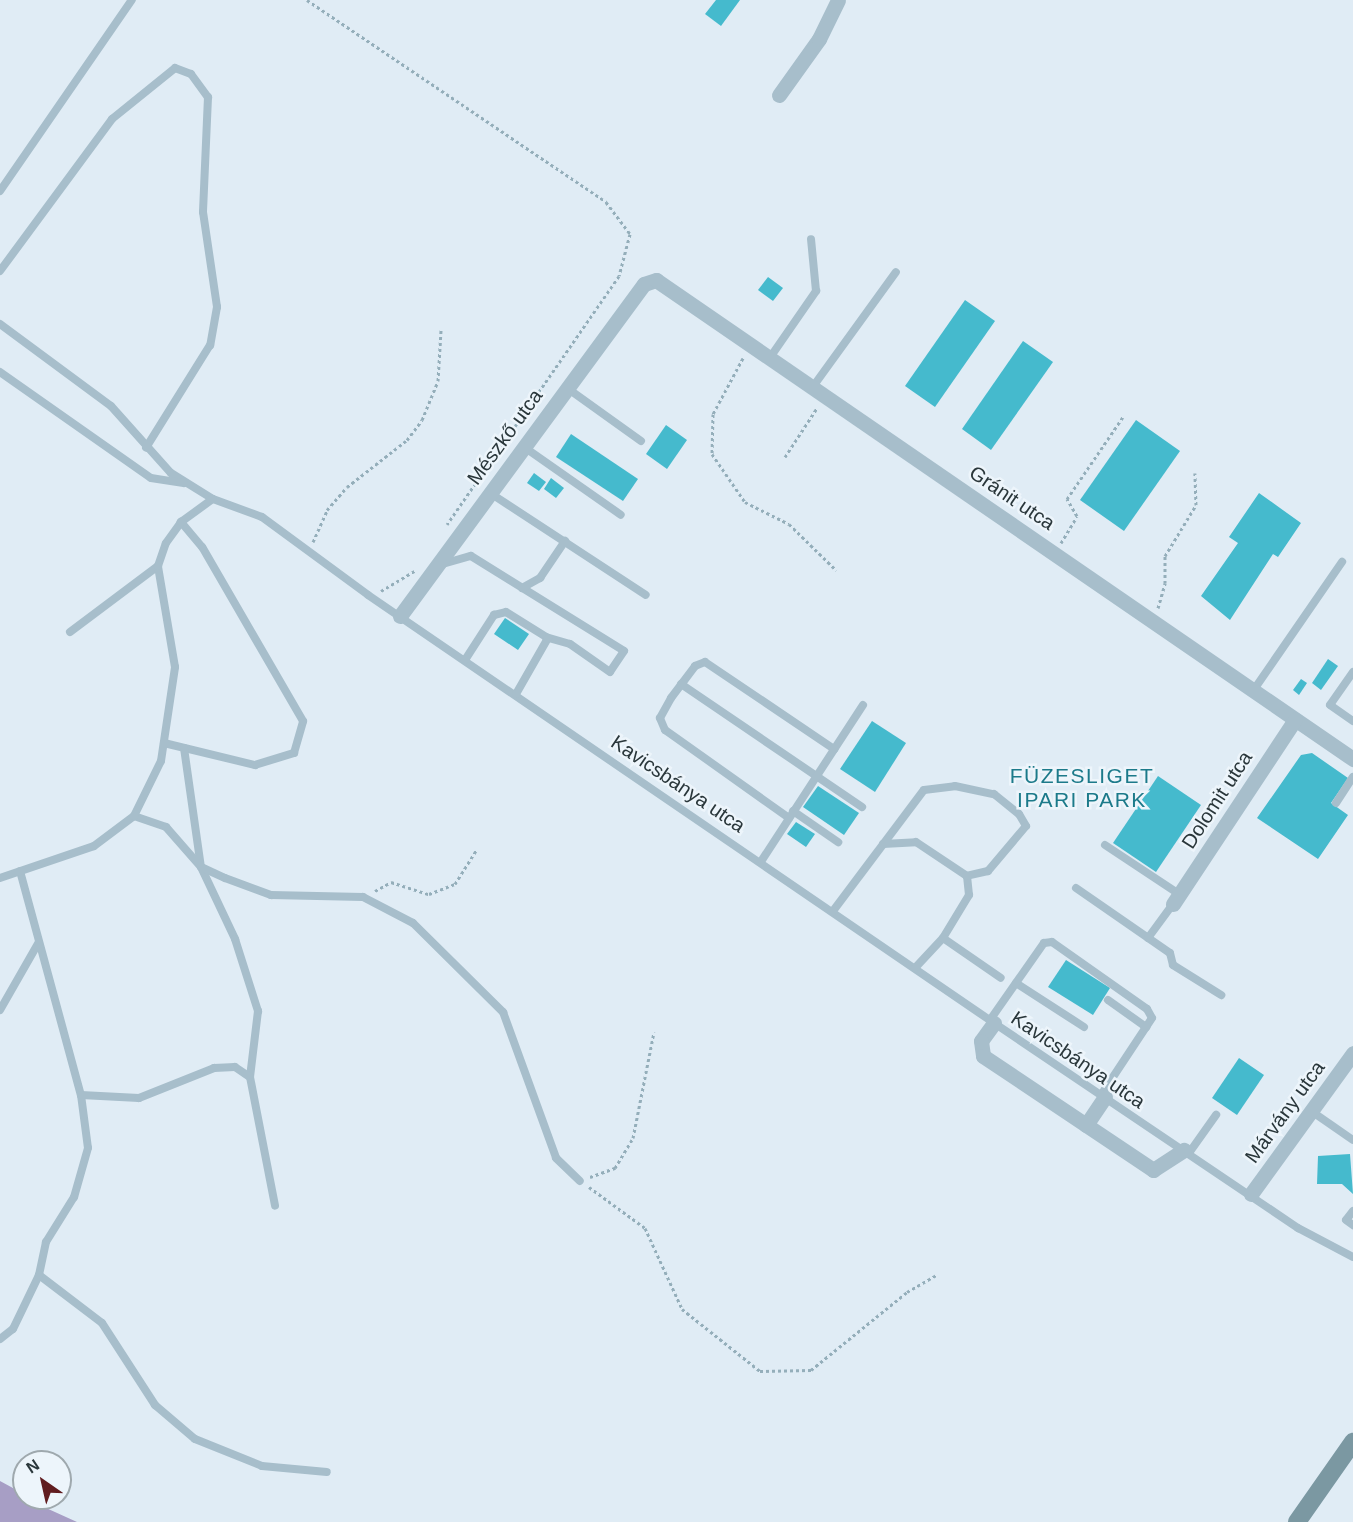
<!DOCTYPE html>
<meta charset="utf-8">
<style>
body{margin:0}
#map{position:relative;width:1353px;height:1522px;overflow:hidden;background:#e0ecf5;font-family:Helvetica,sans-serif}
div>[style]{position:absolute}
.green>*{inset:0;background:#a79ec5}
.building>*{inset:0;background:#45bacd}
.path>*{height:3px;margin-top:-1.5px;transform-origin:0;background:repeating-linear-gradient(90deg,#94aeba 0 3px,transparent 0 6px)}
.lane>*{height:8px;margin:-4px;padding:0 4px;transform-origin:4px;border-radius:4px;background:#a7becb}
.street>*{height:15px;margin:-7.5px;padding:0 7.5px;transform-origin:7.5px;border-radius:7.5px;background:#a7becb}
.secondary>*{height:18px;margin:-9px;padding:0 9px;transform-origin:9px;border-radius:9px;background:#7b98a2}
span{translate:-50% -50%;white-space:nowrap;text-align:center;line-height:1.15;-webkit-text-stroke:5px #edf5fb;paint-order:stroke}
.street-label{font-size:20px;color:#2a373b}
.neighbourhood-label{font-size:21px;color:#1c7a8a;letter-spacing:1.5px}
.north{position:absolute;left:12px;top:1450px;width:60px;height:60px;box-sizing:border-box;background:#edf5fb;border:2px solid #9fa9ae;border-radius:50%;rotate:326deg;font-size:16px;font-weight:700;line-height:24px;text-align:center;color:#2a373b}
.north::after{content:'';display:block;margin:auto;width:21px;height:27px;background:#601c1f;clip-path:polygon(50% 0,100% 100%,50% 72%,0 100%)}
</style>
<div id="map">
<div class="green">
<div style="clip-path:polygon(0 1481px,24px 1494px,24px 1498px,77px 1522px,0 1522px)"></div>
</div>
<div class="building">
<div style="clip-path:polygon(716px 0,740px 0,721px 26px,705px 14px)"></div>
<div style="clip-path:polygon(768px 277px,783px 288px,773px 301px,758px 290px)"></div>
<div style="clip-path:polygon(965px 300px,995px 321px,935px 407px,905px 386px)"></div>
<div style="clip-path:polygon(1023px 341px,1053px 362px,991px 450px,962px 429px)"></div>
<div style="clip-path:polygon(1136px 420px,1180px 451px,1124px 531px,1080px 500px)"></div>
<div style="clip-path:polygon(666px 425px,687px 440px,667px 469px,646px 454px)"></div>
<div style="clip-path:polygon(571px 434px,638px 479px,623px 501px,556px 457px)"></div>
<div style="clip-path:polygon(534px 473px,546px 482px,539px 491px,527px 483px)"></div>
<div style="clip-path:polygon(551px 478px,564px 488px,556px 498px,544px 489px)"></div>
<div style="clip-path:polygon(1259px 493px,1301px 523px,1278px 557px,1273px 554px,1230px 620px,1201px 596px,1238px 543px,1229px 537px)"></div>
<div style="clip-path:polygon(505px 618px,529px 634px,518px 650px,494px 634px)"></div>
<div style="clip-path:polygon(1328px 659px,1338px 666px,1321px 690px,1312px 683px)"></div>
<div style="clip-path:polygon(1301px 679px,1307px 683px,1299px 695px,1293px 690px)"></div>
<div style="clip-path:polygon(872px 721px,906px 743px,875px 792px,840px 769px)"></div>
<div style="clip-path:polygon(1312px 753px,1348px 778px,1331px 803px,1348px 815px,1318px 859px,1257px 818px,1301px 755px)"></div>
<div style="clip-path:polygon(1158px 776px,1201px 805px,1156px 872px,1113px 843px)"></div>
<div style="clip-path:polygon(818px 786px,859px 813px,844px 835px,803px 807px)"></div>
<div style="clip-path:polygon(796px 822px,815px 834px,806px 847px,787px 834px)"></div>
<div style="clip-path:polygon(1066px 960px,1110px 988px,1093px 1015px,1048px 987px)"></div>
<div style="clip-path:polygon(1239px 1058px,1264px 1075px,1237px 1115px,1212px 1098px)"></div>
<div style="clip-path:polygon(1350px 1154px,1353px 1194px,1342px 1184px,1317px 1184px,1318px 1156px)"></div>
</div>
<div class="path">
<div style="left:307px;top:0;width:361px;rotate:34deg"></div>
<div style="left:606px;top:202px;width:40px;rotate:53deg"></div>
<div style="left:630px;top:234px;width:43px;rotate:104.7deg"></div>
<div style="left:619px;top:276px;width:302px;rotate:124.7deg"></div>
<div style="left:743px;top:358px;width:64px;rotate:118.2deg"></div>
<div style="left:713px;top:414px;width:40px;rotate:91.4deg"></div>
<div style="left:712px;top:454px;width:58px;rotate:55.5deg"></div>
<div style="left:745px;top:502px;width:49px;rotate:26.6deg"></div>
<div style="left:789px;top:524px;width:66px;rotate:44.4deg"></div>
<div style="left:785px;top:457px;width:59px;rotate:-56.9deg"></div>
<div style="left:313px;top:542px;width:35px;rotate:-66deg"></div>
<div style="left:327px;top:510px;width:30px;rotate:-49deg"></div>
<div style="left:347px;top:487px;width:76px;rotate:-38.1deg"></div>
<div style="left:407px;top:440px;width:25px;rotate:-53deg"></div>
<div style="left:422px;top:420px;width:42px;rotate:-67.7deg"></div>
<div style="left:438px;top:381px;width:51px;rotate:-86.6deg"></div>
<div style="left:1061px;top:543px;width:31px;rotate:-59deg"></div>
<div style="left:1077px;top:516px;width:20px;rotate:-120deg"></div>
<div style="left:1067px;top:499px;width:99px;rotate:-55.7deg"></div>
<div style="left:381px;top:591px;width:39px;rotate:-31deg"></div>
<div style="left:1158px;top:608px;width:26px;rotate:-74deg"></div>
<div style="left:1165px;top:583px;width:27px;rotate:-90deg"></div>
<div style="left:1165px;top:556px;width:60px;rotate:-58.7deg"></div>
<div style="left:1196px;top:505px;width:32px;rotate:-92deg"></div>
<div style="left:375px;top:891px;width:18px;rotate:-29deg"></div>
<div style="left:391px;top:882px;width:40px;rotate:18deg"></div>
<div style="left:429px;top:894px;width:28px;rotate:-21deg"></div>
<div style="left:455px;top:884px;width:41px;rotate:-57.8deg"></div>
<div style="left:590px;top:1177px;width:27px;rotate:-20deg"></div>
<div style="left:615px;top:1168px;width:35px;rotate:-59deg"></div>
<div style="left:633px;top:1138px;width:108px;rotate:-78.8deg"></div>
<div style="left:589px;top:1187px;width:69px;rotate:36.2deg"></div>
<div style="left:645px;top:1228px;width:89px;rotate:65.4deg"></div>
<div style="left:682px;top:1309px;width:100px;rotate:38.5deg"></div>
<div style="left:760px;top:1371px;width:51px;rotate:-1.1deg"></div>
<div style="left:811px;top:1370px;width:124px;rotate:-39.1deg"></div>
<div style="left:907px;top:1292px;width:34px;rotate:-30deg"></div>
</div>
<div class="lane">
<div style="left:0;top:191px;width:232px;rotate:-55.4deg"></div>
<div style="left:0;top:271px;width:189px;rotate:-53.6deg"></div>
<div style="left:112px;top:119px;width:81px;rotate:-39deg"></div>
<div style="left:175px;top:68px;width:17px;rotate:21deg"></div>
<div style="left:191px;top:74px;width:29px;rotate:54deg"></div>
<div style="left:208px;top:97px;width:115px;rotate:92.5deg"></div>
<div style="left:203px;top:212px;width:96px;rotate:81.6deg"></div>
<div style="left:217px;top:307px;width:39px;rotate:100deg"></div>
<div style="left:210px;top:345px;width:121px;rotate:121.9deg"></div>
<div style="left:0;top:324px;width:138px;rotate:36.5deg"></div>
<div style="left:111px;top:406px;width:90px;rotate:48.2deg"></div>
<div style="left:171px;top:473px;width:49px;rotate:31.8deg"></div>
<div style="left:213px;top:499px;width:52px;rotate:20.2deg"></div>
<div style="left:262px;top:517px;width:132px;rotate:36.3deg"></div>
<div style="left:368px;top:595px;width:758px;rotate:34.36deg"></div>
<div style="left:994px;top:1023px;width:367px;rotate:34deg"></div>
<div style="left:1298px;top:1228px;width:62px;rotate:27.8deg"></div>
<div style="left:769px;top:359px;width:83px;rotate:-55.3deg"></div>
<div style="left:816px;top:291px;width:52px;rotate:-95.5deg"></div>
<div style="left:0;top:372px;width:184px;rotate:35.1deg"></div>
<div style="left:151px;top:478px;width:33px;rotate:9deg"></div>
<div style="left:567px;top:388px;width:91px;rotate:35.6deg"></div>
<div style="left:812px;top:388px;width:143px;rotate:-54.1deg"></div>
<div style="left:524px;top:447px;width:118px;rotate:35deg"></div>
<div style="left:490px;top:493px;width:186px;rotate:33.2deg"></div>
<div style="left:439px;top:565px;width:33px;rotate:-16deg"></div>
<div style="left:471px;top:556px;width:180px;rotate:31.8deg"></div>
<div style="left:624px;top:651px;width:25px;rotate:124deg"></div>
<div style="left:610px;top:672px;width:49px;rotate:-145deg"></div>
<div style="left:570px;top:644px;width:25px;rotate:-164deg"></div>
<div style="left:522px;top:588px;width:21px;rotate:-29deg"></div>
<div style="left:540px;top:578px;width:45px;rotate:-56deg"></div>
<div style="left:70px;top:632px;width:110px;rotate:-36.9deg"></div>
<div style="left:465px;top:660px;width:54px;rotate:-57.2deg"></div>
<div style="left:494px;top:615px;width:12px;rotate:-14deg"></div>
<div style="left:506px;top:612px;width:49px;rotate:31.8deg"></div>
<div style="left:548px;top:638px;width:64px;rotate:119.7deg"></div>
<div style="left:1353px;top:672px;width:40px;rotate:124.9deg"></div>
<div style="left:1330px;top:705px;width:28px;rotate:35deg"></div>
<div style="left:681px;top:684px;width:219px;rotate:34.2deg"></div>
<div style="left:1253px;top:691px;width:157px;rotate:-55.4deg"></div>
<div style="left:164px;top:743px;width:94px;rotate:13.6deg"></div>
<div style="left:255px;top:765px;width:41px;rotate:-17.1deg"></div>
<div style="left:294px;top:753px;width:33px;rotate:-74deg"></div>
<div style="left:303px;top:721px;width:201px;rotate:-120.1deg"></div>
<div style="left:202px;top:547px;width:33px;rotate:-130deg"></div>
<div style="left:184px;top:748px;width:120px;rotate:81.9deg"></div>
<div style="left:201px;top:867px;width:80px;rotate:64.7deg"></div>
<div style="left:235px;top:939px;width:76px;rotate:72.3deg"></div>
<div style="left:258px;top:1011px;width:66px;rotate:96.9deg"></div>
<div style="left:250px;top:1077px;width:131px;rotate:79deg"></div>
<div style="left:1336px;top:803px;width:31px;rotate:-57deg"></div>
<div style="left:793px;top:811px;width:55px;rotate:34.6deg"></div>
<div style="left:134px;top:816px;width:34px;rotate:19deg"></div>
<div style="left:166px;top:827px;width:53px;rotate:48.8deg"></div>
<div style="left:201px;top:867px;width:26px;rotate:25deg"></div>
<div style="left:225px;top:878px;width:49px;rotate:20.3deg"></div>
<div style="left:271px;top:895px;width:92px;rotate:1.2deg"></div>
<div style="left:363px;top:897px;width:56px;rotate:27.5deg"></div>
<div style="left:413px;top:923px;width:127px;rotate:44.7deg"></div>
<div style="left:503px;top:1012px;width:155px;rotate:70deg"></div>
<div style="left:556px;top:1158px;width:33px;rotate:44deg"></div>
<div style="left:789px;top:818px;width:152px;rotate:-144.6deg"></div>
<div style="left:665px;top:730px;width:13px;rotate:-113deg"></div>
<div style="left:660px;top:718px;width:23px;rotate:-61deg"></div>
<div style="left:671px;top:698px;width:40px;rotate:-53deg"></div>
<div style="left:695px;top:666px;width:11px;rotate:-22deg"></div>
<div style="left:705px;top:662px;width:156px;rotate:34deg"></div>
<div style="left:883px;top:844px;width:33px;rotate:-3deg"></div>
<div style="left:916px;top:842px;width:61px;rotate:33.7deg"></div>
<div style="left:967px;top:876px;width:19px;rotate:84deg"></div>
<div style="left:969px;top:895px;width:50px;rotate:121.2deg"></div>
<div style="left:1105px;top:845px;width:89px;rotate:33.5deg"></div>
<div style="left:762px;top:860px;width:185px;rotate:-56.9deg"></div>
<div style="left:20px;top:871px;width:232px;rotate:74.8deg"></div>
<div style="left:81px;top:1095px;width:53px;rotate:82.5deg"></div>
<div style="left:88px;top:1148px;width:51px;rotate:105.9deg"></div>
<div style="left:74px;top:1197px;width:53px;rotate:121.9deg"></div>
<div style="left:46px;top:1242px;width:34px;rotate:102deg"></div>
<div style="left:39px;top:1275px;width:79px;rotate:37.3deg"></div>
<div style="left:102px;top:1323px;width:98px;rotate:57.1deg"></div>
<div style="left:155px;top:1405px;width:52px;rotate:40.4deg"></div>
<div style="left:195px;top:1439px;width:72px;rotate:21.9deg"></div>
<div style="left:262px;top:1466px;width:65px;rotate:5.3deg"></div>
<div style="left:0;top:878px;width:99px;rotate:-18.8deg"></div>
<div style="left:94px;top:846px;width:50px;rotate:-36.9deg"></div>
<div style="left:134px;top:816px;width:61px;rotate:-63.9deg"></div>
<div style="left:161px;top:761px;width:95px;rotate:-81.5deg"></div>
<div style="left:175px;top:667px;width:102px;rotate:-99.6deg"></div>
<div style="left:158px;top:566px;width:24px;rotate:-71deg"></div>
<div style="left:166px;top:543px;width:26px;rotate:-54deg"></div>
<div style="left:181px;top:522px;width:39px;rotate:-36deg"></div>
<div style="left:1076px;top:888px;width:114px;rotate:34.7deg"></div>
<div style="left:1170px;top:953px;width:12px;rotate:76deg"></div>
<div style="left:1173px;top:965px;width:57px;rotate:32deg"></div>
<div style="left:833px;top:911px;width:151px;rotate:-53.1deg"></div>
<div style="left:924px;top:790px;width:31px;rotate:-7deg"></div>
<div style="left:955px;top:786px;width:40px;rotate:12deg"></div>
<div style="left:994px;top:794px;width:32px;rotate:39deg"></div>
<div style="left:1019px;top:814px;width:14px;rotate:60deg"></div>
<div style="left:1026px;top:826px;width:59px;rotate:130.2deg"></div>
<div style="left:988px;top:871px;width:22px;rotate:167deg"></div>
<div style="left:1148px;top:938px;width:42px;rotate:-53.7deg"></div>
<div style="left:915px;top:968px;width:41px;rotate:-47deg"></div>
<div style="left:943px;top:938px;width:70px;rotate:34.6deg"></div>
<div style="left:1016px;top:983px;width:81px;rotate:32.9deg"></div>
<div style="left:1108px;top:1000px;width:47px;rotate:35.4deg"></div>
<div style="left:0;top:1010px;width:78px;rotate:-60.2deg"></div>
<div style="left:990px;top:1020px;width:94px;rotate:-55deg"></div>
<div style="left:1044px;top:943px;width:8px;rotate:-7deg"></div>
<div style="left:1052px;top:942px;width:116px;rotate:35.2deg"></div>
<div style="left:1147px;top:1009px;width:10px;rotate:61deg"></div>
<div style="left:1152px;top:1018px;width:92px;rotate:123.5deg"></div>
<div style="left:81px;top:1095px;width:58px;rotate:3deg"></div>
<div style="left:139px;top:1098px;width:81px;rotate:-21.8deg"></div>
<div style="left:214px;top:1068px;width:21px;rotate:-3deg"></div>
<div style="left:235px;top:1067px;width:18px;rotate:34deg"></div>
<div style="left:1314px;top:1113px;width:47px;rotate:34.7deg"></div>
<div style="left:1189px;top:1153px;width:47px;rotate:-54.6deg"></div>
<div style="left:1353px;top:1211px;width:11px;rotate:128deg"></div>
<div style="left:1346px;top:1220px;width:9px;rotate:36deg"></div>
<div style="left:0;top:1339px;width:16px;rotate:-38deg"></div>
<div style="left:13px;top:1329px;width:60px;rotate:-64.3deg"></div>
</div>
<div class="street">
<div style="left:779px;top:95px;width:69px;rotate:-54.5deg"></div>
<div style="left:819px;top:39px;width:43px;rotate:-64deg"></div>
<div style="left:400px;top:616px;width:412px;rotate:-53.7deg"></div>
<div style="left:644px;top:284px;width:13px;rotate:-18deg"></div>
<div style="left:656px;top:280px;width:846px;rotate:34.5deg"></div>
<div style="left:1173px;top:904px;width:221px;rotate:-56.5deg"></div>
<div style="left:994px;top:1023px;width:22px;rotate:126deg"></div>
<div style="left:981px;top:1041px;width:15px;rotate:82deg"></div>
<div style="left:983px;top:1056px;width:205px;rotate:33.8deg"></div>
<div style="left:1153px;top:1170px;width:37px;rotate:-33deg"></div>
<div style="left:1086px;top:1125px;width:34px;rotate:-56deg"></div>
<div style="left:1251px;top:1194px;width:174px;rotate:-54.1deg"></div>
</div>
<div class="secondary">
<div style="left:1297px;top:1522px;width:98px;rotate:-55deg"></div>
</div>
<div class="street-label">
<span style="left:505px;top:437px;rotate:-54deg">Mészkő utca</span>
<span style="left:1012px;top:498px;rotate:34deg">Gránit utca</span>
<span style="left:678px;top:784px;rotate:34deg">Kavicsbánya utca</span>
<span style="left:1217px;top:800px;rotate:-57deg">Dolomit utca</span>
<span style="left:1078px;top:1060px;rotate:34deg">Kavicsbánya utca</span>
<span style="left:1285px;top:1112px;rotate:-54deg">Márvány utca</span>
</div>
<div class="neighbourhood-label">
<span style="left:1082px;top:788px">FÜZESLIGET<br>IPARI PARK</span>
</div>
<div class="north">N</div>
</div>
